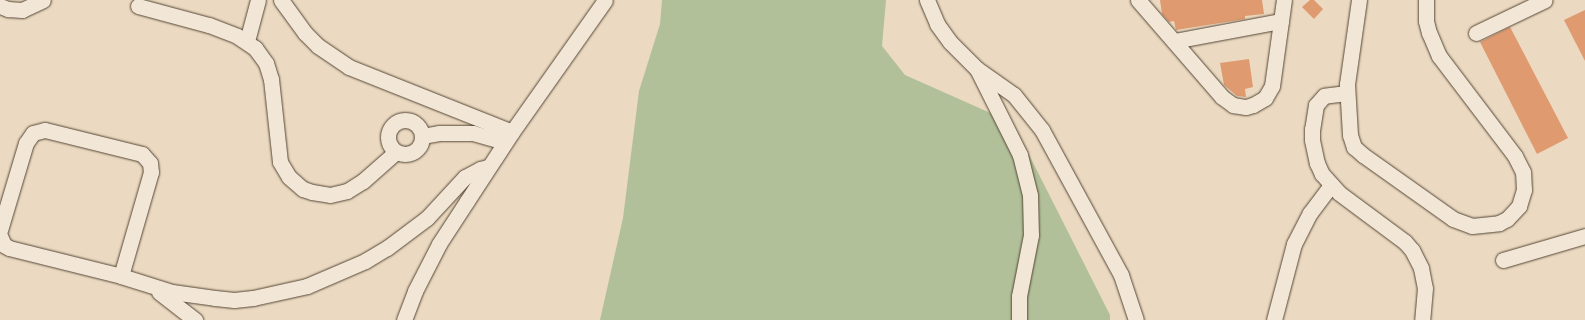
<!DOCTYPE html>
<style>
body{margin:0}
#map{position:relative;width:1585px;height:320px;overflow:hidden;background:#ebd9c1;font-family:"Gentium Book Plus",serif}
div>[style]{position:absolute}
.green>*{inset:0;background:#b1c098}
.building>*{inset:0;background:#df9a70}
.roads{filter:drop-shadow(0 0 1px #544634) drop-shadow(0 0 1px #544634)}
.minor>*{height:15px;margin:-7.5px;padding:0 7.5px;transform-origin:7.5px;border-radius:7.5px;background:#f2e6d7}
.minor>.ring{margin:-7.5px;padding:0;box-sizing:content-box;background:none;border:15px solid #f2e6d7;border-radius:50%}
span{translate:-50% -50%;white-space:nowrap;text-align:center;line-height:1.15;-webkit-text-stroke:3px #f2e6d7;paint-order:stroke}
</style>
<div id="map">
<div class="green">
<div style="clip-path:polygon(662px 0,886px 0,882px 46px,905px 75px,1013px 123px,1110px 315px,1110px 320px,600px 320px,623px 218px,639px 91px,660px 24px)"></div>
</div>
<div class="building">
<div style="clip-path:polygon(1160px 0,1262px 0,1264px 14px,1245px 16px,1245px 19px,1176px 30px,1174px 21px,1169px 22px,1162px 14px)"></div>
<div style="clip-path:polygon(1310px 0,1314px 0,1323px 9px,1314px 19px,1302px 7px)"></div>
<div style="clip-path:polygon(1585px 10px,1585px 61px,1564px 20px)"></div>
<div style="clip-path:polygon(1510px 27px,1568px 138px,1537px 154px,1480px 42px)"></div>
<div style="clip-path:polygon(1249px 59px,1253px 87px,1245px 89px,1246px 97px,1237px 96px,1224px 85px,1220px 63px)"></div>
</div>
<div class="roads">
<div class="minor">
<div style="left:281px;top:0;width:41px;rotate:54deg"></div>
<div style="left:305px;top:33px;width:18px;rotate:45deg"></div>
<div style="left:318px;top:46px;width:37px;rotate:34deg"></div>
<div style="left:349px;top:67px;width:175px;rotate:21.7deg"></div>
<div style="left:927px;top:0;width:26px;rotate:67deg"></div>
<div style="left:937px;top:24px;width:22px;rotate:54deg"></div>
<div style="left:950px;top:42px;width:38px;rotate:45deg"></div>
<div style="left:977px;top:69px;width:45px;rotate:35.1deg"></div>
<div style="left:1014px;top:95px;width:45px;rotate:51.3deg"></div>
<div style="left:1042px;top:130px;width:165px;rotate:61.4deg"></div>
<div style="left:1121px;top:275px;width:47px;rotate:71.6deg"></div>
<div style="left:1138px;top:0;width:128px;rotate:49.1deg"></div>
<div style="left:1222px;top:97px;width:14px;rotate:36deg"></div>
<div style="left:1233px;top:105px;width:13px;rotate:9deg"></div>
<div style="left:1246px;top:107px;width:7px;rotate:-16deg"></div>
<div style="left:1253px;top:105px;width:14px;rotate:-30deg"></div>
<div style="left:1265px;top:98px;width:14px;rotate:-60deg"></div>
<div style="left:1272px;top:86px;width:87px;rotate:-82.1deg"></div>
<div style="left:1359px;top:0;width:85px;rotate:98.1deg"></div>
<div style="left:1347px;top:84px;width:51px;rotate:86.6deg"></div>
<div style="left:1350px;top:135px;width:13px;rotate:72deg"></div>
<div style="left:1354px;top:147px;width:12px;rotate:42deg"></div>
<div style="left:1363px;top:155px;width:110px;rotate:35.4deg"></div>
<div style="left:1453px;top:219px;width:20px;rotate:20deg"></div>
<div style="left:1472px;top:226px;width:27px;rotate:-6deg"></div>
<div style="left:1499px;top:223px;width:9px;rotate:-27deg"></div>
<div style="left:1507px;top:219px;width:18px;rotate:-47deg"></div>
<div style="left:1519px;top:206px;width:17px;rotate:-73deg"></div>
<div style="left:1524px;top:190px;width:18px;rotate:-93deg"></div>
<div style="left:1523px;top:172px;width:18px;rotate:-117deg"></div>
<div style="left:1515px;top:156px;width:126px;rotate:-127.2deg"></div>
<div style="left:1439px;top:56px;width:25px;rotate:-113deg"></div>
<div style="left:1429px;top:33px;width:12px;rotate:-104deg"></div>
<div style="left:1426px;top:21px;width:21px;rotate:-90deg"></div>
<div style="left:0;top:6px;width:9px;rotate:21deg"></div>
<div style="left:8px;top:9px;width:14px;rotate:4deg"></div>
<div style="left:22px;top:10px;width:23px;rotate:-25deg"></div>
<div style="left:138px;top:6px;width:73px;rotate:15deg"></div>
<div style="left:209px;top:25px;width:30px;rotate:21deg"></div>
<div style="left:237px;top:36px;width:22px;rotate:34deg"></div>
<div style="left:255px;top:48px;width:19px;rotate:54deg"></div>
<div style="left:266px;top:63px;width:17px;rotate:73deg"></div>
<div style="left:271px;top:79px;width:83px;rotate:83.8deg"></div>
<div style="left:280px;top:162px;width:17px;rotate:59deg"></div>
<div style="left:289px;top:177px;width:18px;rotate:41deg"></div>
<div style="left:303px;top:189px;width:9px;rotate:18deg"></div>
<div style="left:312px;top:192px;width:18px;rotate:9deg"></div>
<div style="left:330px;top:195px;width:17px;rotate:-13deg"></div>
<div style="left:347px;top:191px;width:19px;rotate:-32deg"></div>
<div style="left:363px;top:181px;width:44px;rotate:-41.3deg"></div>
<div style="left:1476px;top:33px;width:76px;rotate:-25.6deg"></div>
<div style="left:247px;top:41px;width:42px;rotate:-75deg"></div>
<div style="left:1174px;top:41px;width:109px;rotate:-10.6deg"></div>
<div style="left:977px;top:69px;width:96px;rotate:63.4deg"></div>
<div style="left:1020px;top:155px;width:41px;rotate:76deg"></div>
<div style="left:1030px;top:195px;width:40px;rotate:88.6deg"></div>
<div style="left:1031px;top:235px;width:62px;rotate:101.1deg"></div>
<div style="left:1019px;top:296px;width:24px;rotate:90deg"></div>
<div style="left:1347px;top:93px;width:23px;rotate:173deg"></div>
<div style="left:1324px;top:96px;width:12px;rotate:132deg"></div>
<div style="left:1316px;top:105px;width:24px;rotate:99deg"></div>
<div style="left:1312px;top:129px;width:11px;rotate:90deg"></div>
<div style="left:1312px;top:140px;width:24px;rotate:78deg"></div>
<div style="left:1317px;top:163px;width:12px;rotate:66deg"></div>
<div style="left:1322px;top:174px;width:25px;rotate:48deg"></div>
<div style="left:1339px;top:193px;width:82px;rotate:36.6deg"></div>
<div style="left:1405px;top:242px;width:11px;rotate:49deg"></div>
<div style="left:1412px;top:250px;width:20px;rotate:63deg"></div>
<div style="left:1421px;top:268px;width:20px;rotate:79deg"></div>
<div style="left:1425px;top:288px;width:32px;rotate:95deg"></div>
<div class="ring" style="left:388px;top:120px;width:19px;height:19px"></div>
<div style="left:422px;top:136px;width:17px;rotate:-10deg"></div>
<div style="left:439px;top:133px;width:34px"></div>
<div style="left:473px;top:133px;width:33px;rotate:16deg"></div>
<div style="left:0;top:230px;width:91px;rotate:-73.4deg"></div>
<div style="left:26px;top:143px;width:12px;rotate:-55deg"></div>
<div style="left:33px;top:133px;width:12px;rotate:-14deg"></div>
<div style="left:45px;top:130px;width:100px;rotate:13.9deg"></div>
<div style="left:142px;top:154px;width:12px;rotate:48deg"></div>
<div style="left:150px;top:163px;width:9px;rotate:84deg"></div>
<div style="left:151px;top:172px;width:108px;rotate:106.1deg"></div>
<div style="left:0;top:236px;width:10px;rotate:66deg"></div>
<div style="left:4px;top:245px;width:6px;rotate:31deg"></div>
<div style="left:9px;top:248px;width:115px;rotate:14deg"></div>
<div style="left:121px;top:276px;width:53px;rotate:17.4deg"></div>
<div style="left:172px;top:292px;width:43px;rotate:7.9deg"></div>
<div style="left:215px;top:298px;width:19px;rotate:6deg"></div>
<div style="left:234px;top:300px;width:19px;rotate:-6deg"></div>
<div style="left:253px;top:298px;width:55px;rotate:-12.5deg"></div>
<div style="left:307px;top:286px;width:63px;rotate:-23.3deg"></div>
<div style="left:365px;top:261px;width:26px;rotate:-31deg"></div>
<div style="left:387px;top:248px;width:50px;rotate:-36.9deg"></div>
<div style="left:427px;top:218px;width:56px;rotate:-47.2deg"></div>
<div style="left:465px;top:177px;width:17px;rotate:-28deg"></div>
<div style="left:480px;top:169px;width:8px;rotate:-14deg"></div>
<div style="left:1503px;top:260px;width:85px;rotate:-16.3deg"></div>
<div style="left:159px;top:292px;width:46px;rotate:37.9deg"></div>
<div style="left:404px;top:320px;width:31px;rotate:-69deg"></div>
<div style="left:415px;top:291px;width:53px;rotate:-62.9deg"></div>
<div style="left:439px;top:244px;width:51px;rotate:-56.9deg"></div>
<div style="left:467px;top:201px;width:82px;rotate:-56.9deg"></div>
<div style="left:512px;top:132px;width:161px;rotate:-54.8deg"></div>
<div style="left:1274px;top:320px;width:79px;rotate:-75.3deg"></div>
<div style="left:1294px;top:244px;width:35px;rotate:-63deg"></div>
<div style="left:1310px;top:213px;width:35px;rotate:-53deg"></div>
</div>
</div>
</div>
